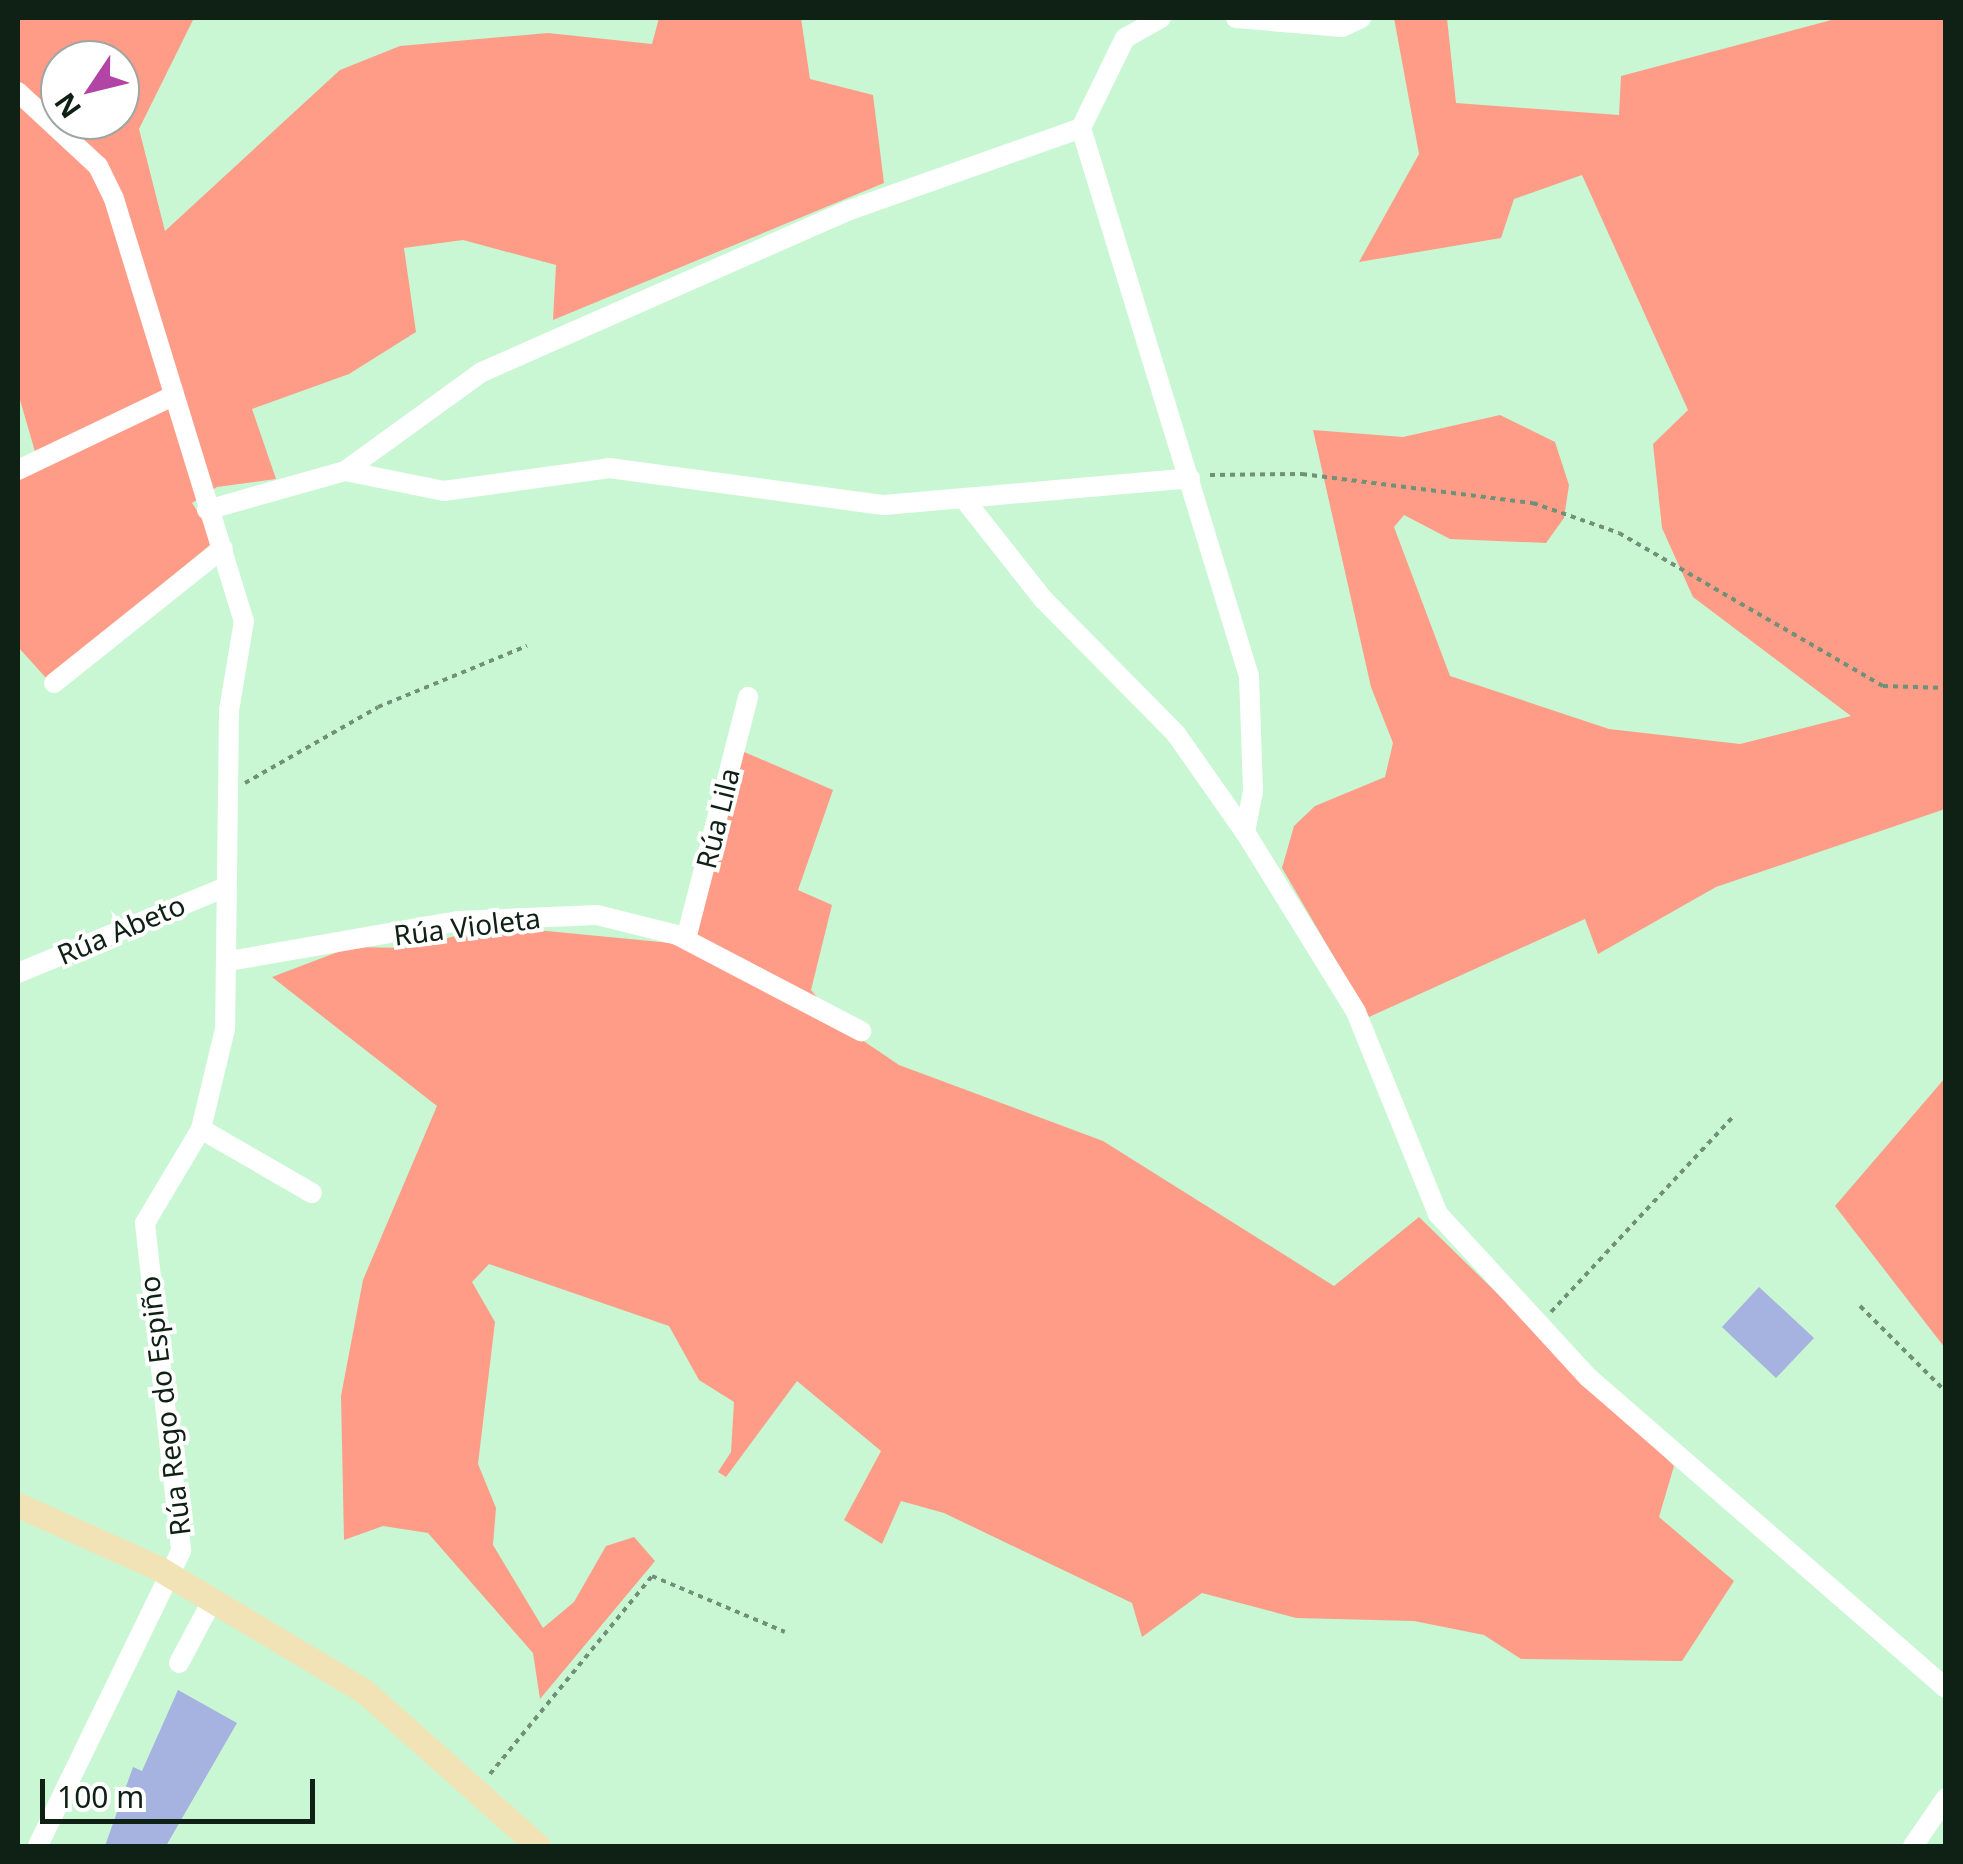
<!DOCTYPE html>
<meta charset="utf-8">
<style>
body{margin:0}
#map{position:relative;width:1963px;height:1864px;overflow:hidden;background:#c9f7d4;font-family:"Noto Sans",sans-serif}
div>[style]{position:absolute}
.forest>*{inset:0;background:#fe9c88}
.building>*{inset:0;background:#a6b2df}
.path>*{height:4px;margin-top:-2px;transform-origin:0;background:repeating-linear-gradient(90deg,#709078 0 5px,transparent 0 10px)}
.minor>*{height:20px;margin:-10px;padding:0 10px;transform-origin:10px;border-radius:10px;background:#fff}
.major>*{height:25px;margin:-12.5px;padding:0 12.5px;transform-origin:12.5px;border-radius:12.5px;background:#f1e3b6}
span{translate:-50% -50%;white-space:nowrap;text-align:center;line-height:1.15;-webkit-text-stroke:8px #fff;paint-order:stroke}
.street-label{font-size:28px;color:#0f2014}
.frame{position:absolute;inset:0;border:20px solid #0f2014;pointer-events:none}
.north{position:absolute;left:40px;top:40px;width:100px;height:100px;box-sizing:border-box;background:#fff;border:2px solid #9fa6a1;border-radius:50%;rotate:235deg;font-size:28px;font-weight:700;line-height:40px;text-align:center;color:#0f2014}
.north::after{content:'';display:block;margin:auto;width:35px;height:45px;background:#b144a4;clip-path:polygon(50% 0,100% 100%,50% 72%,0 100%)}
.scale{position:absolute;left:40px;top:1779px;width:275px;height:45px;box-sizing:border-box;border:5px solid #0f2014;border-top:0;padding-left:12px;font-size:30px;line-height:35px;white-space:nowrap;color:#0f2014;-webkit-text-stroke:8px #fff;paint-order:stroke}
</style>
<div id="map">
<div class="forest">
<div style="clip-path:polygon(evenodd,18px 18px,194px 18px,139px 129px,165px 231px,340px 70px,400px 46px,548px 33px,652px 44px,659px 18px,801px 18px,810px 79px,873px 95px,884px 183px,553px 320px,556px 265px,463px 240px,404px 248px,416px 332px,349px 374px,252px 409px,276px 479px,217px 487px,192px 503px,216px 540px,47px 679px,18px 647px,18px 474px,38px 462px,18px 393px,18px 18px,60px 60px,120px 60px,120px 120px,60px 120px,60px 60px)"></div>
<div style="clip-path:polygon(1394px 18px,1447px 18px,1456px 103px,1619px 115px,1621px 76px,1839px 18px,1945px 18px,1945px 809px,1716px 887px,1598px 954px,1585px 919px,1369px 1017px,1282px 868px,1294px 826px,1315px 806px,1385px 777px,1393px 743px,1371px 687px,1313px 430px,1403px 437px,1500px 415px,1555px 442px,1569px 485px,1564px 518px,1546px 543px,1450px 539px,1404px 515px,1394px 527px,1450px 676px,1609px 729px,1740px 744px,1851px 716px,1693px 597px,1662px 528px,1653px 444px,1688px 410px,1582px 175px,1514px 199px,1501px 238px,1359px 262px,1419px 154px)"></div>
<div style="clip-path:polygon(735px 748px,833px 790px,798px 890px,832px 905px,811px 990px,840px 1025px,899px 1065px,1103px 1141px,1334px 1286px,1419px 1217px,1674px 1466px,1659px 1517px,1734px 1581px,1682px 1661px,1521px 1659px,1484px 1635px,1414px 1621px,1296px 1618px,1202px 1593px,1142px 1637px,1132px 1603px,944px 1513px,901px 1501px,882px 1544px,844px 1520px,881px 1451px,797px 1381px,726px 1477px,718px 1472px,731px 1452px,734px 1402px,699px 1380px,669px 1326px,489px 1264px,472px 1282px,495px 1322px,478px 1464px,496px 1508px,493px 1545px,543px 1628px,574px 1602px,606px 1546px,634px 1537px,655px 1561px,540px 1699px,533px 1653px,428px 1533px,383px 1526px,344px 1540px,341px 1396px,363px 1280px,437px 1106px,272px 977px,351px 947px,408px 948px,495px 926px,681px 944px)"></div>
<div style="clip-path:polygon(1945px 1078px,1945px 1348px,1835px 1206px)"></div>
</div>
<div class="building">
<div style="clip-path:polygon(1759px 1287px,1814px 1338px,1776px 1378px,1722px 1327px)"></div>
<div style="clip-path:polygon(178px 1690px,237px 1723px,166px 1846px,105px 1846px,133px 1767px,142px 1771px)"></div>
</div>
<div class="path">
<div style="left:1210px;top:475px;width:92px;rotate:-0.6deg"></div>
<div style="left:1302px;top:474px;width:233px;rotate:7.2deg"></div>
<div style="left:1533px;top:503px;width:91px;rotate:19.2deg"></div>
<div style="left:1619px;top:533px;width:305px;rotate:30.1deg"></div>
<div style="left:1883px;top:686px;width:63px;rotate:1.8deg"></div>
<div style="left:245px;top:783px;width:153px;rotate:-29.7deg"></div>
<div style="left:378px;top:707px;width:161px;rotate:-22.3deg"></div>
<div style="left:1860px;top:1306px;width:122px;rotate:45deg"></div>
<div style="left:1551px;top:1312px;width:265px;rotate:-47deg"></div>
<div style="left:490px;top:1774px;width:256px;rotate:-50.7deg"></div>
<div style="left:652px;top:1576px;width:144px;rotate:22.8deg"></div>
</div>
<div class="minor">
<div style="left:1161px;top:18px;width:41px;rotate:150.9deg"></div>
<div style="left:1125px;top:38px;width:100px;rotate:116.1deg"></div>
<div style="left:1081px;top:128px;width:573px;rotate:72.96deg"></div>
<div style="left:1249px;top:676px;width:115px;rotate:88deg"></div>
<div style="left:1253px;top:791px;width:42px;rotate:101deg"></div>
<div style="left:1236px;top:18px;width:106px;rotate:4.9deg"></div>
<div style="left:1342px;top:27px;width:21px;rotate:-25deg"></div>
<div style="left:18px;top:92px;width:109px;rotate:42.8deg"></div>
<div style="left:98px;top:166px;width:37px;rotate:64deg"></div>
<div style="left:114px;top:199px;width:442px;rotate:72.9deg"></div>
<div style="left:244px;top:621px;width:91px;rotate:99.5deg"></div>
<div style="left:229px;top:711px;width:318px;rotate:90.7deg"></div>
<div style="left:225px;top:1029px;width:103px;rotate:103.5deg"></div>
<div style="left:201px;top:1129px;width:109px;rotate:120.8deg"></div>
<div style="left:145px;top:1223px;width:330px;rotate:83.7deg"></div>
<div style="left:181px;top:1551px;width:328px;rotate:115.9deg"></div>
<div style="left:18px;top:470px;width:170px;rotate:-25.5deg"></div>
<div style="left:345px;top:471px;width:101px;rotate:11.4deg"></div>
<div style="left:444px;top:491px;width:167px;rotate:-7.9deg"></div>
<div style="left:609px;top:468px;width:277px;rotate:7.7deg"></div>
<div style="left:884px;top:505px;width:307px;rotate:-5deg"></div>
<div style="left:968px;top:504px;width:121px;rotate:51.7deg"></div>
<div style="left:1043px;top:599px;width:190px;rotate:45.4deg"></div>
<div style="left:1176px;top:734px;width:120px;rotate:54.9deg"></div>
<div style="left:1245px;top:832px;width:211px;rotate:58.3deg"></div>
<div style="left:1356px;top:1012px;width:218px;rotate:67.9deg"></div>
<div style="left:1438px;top:1214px;width:223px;rotate:47.4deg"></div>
<div style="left:1589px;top:1378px;width:473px;rotate:41deg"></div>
<div style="left:207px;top:510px;width:143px;rotate:-15.8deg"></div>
<div style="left:345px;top:471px;width:169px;rotate:-35.9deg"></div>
<div style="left:482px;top:372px;width:399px;rotate:-23.8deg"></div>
<div style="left:847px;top:211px;width:248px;rotate:-19.5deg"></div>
<div style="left:54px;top:683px;width:216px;rotate:-38.6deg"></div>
<div style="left:686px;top:939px;width:250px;rotate:-75.6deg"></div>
<div style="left:229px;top:961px;width:232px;rotate:-9.9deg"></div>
<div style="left:458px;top:921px;width:139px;rotate:-2.5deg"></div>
<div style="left:597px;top:915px;width:82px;rotate:14deg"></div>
<div style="left:677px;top:935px;width:208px;rotate:27.6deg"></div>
<div style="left:18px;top:973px;width:225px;rotate:-22.5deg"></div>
<div style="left:201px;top:1129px;width:128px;rotate:30deg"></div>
<div style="left:179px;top:1663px;width:72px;rotate:-62deg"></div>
<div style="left:1913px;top:1846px;width:58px;rotate:-55.5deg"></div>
</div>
<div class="major">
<div style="left:18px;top:1505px;width:154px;rotate:24.2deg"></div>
<div style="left:158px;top:1568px;width:240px;rotate:30.8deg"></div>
<div style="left:364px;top:1691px;width:233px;rotate:41.7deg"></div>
</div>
<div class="street-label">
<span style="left:717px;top:818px;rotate:-76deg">Rúa Lila</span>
<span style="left:467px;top:926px;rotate:-7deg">Rúa Violeta</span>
<span style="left:121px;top:929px;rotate:-23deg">Rúa Abeto</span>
<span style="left:164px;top:1406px;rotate:-97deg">Rúa Rego do Espiño</span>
</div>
<div class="frame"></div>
<div class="north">N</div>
<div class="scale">100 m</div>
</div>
